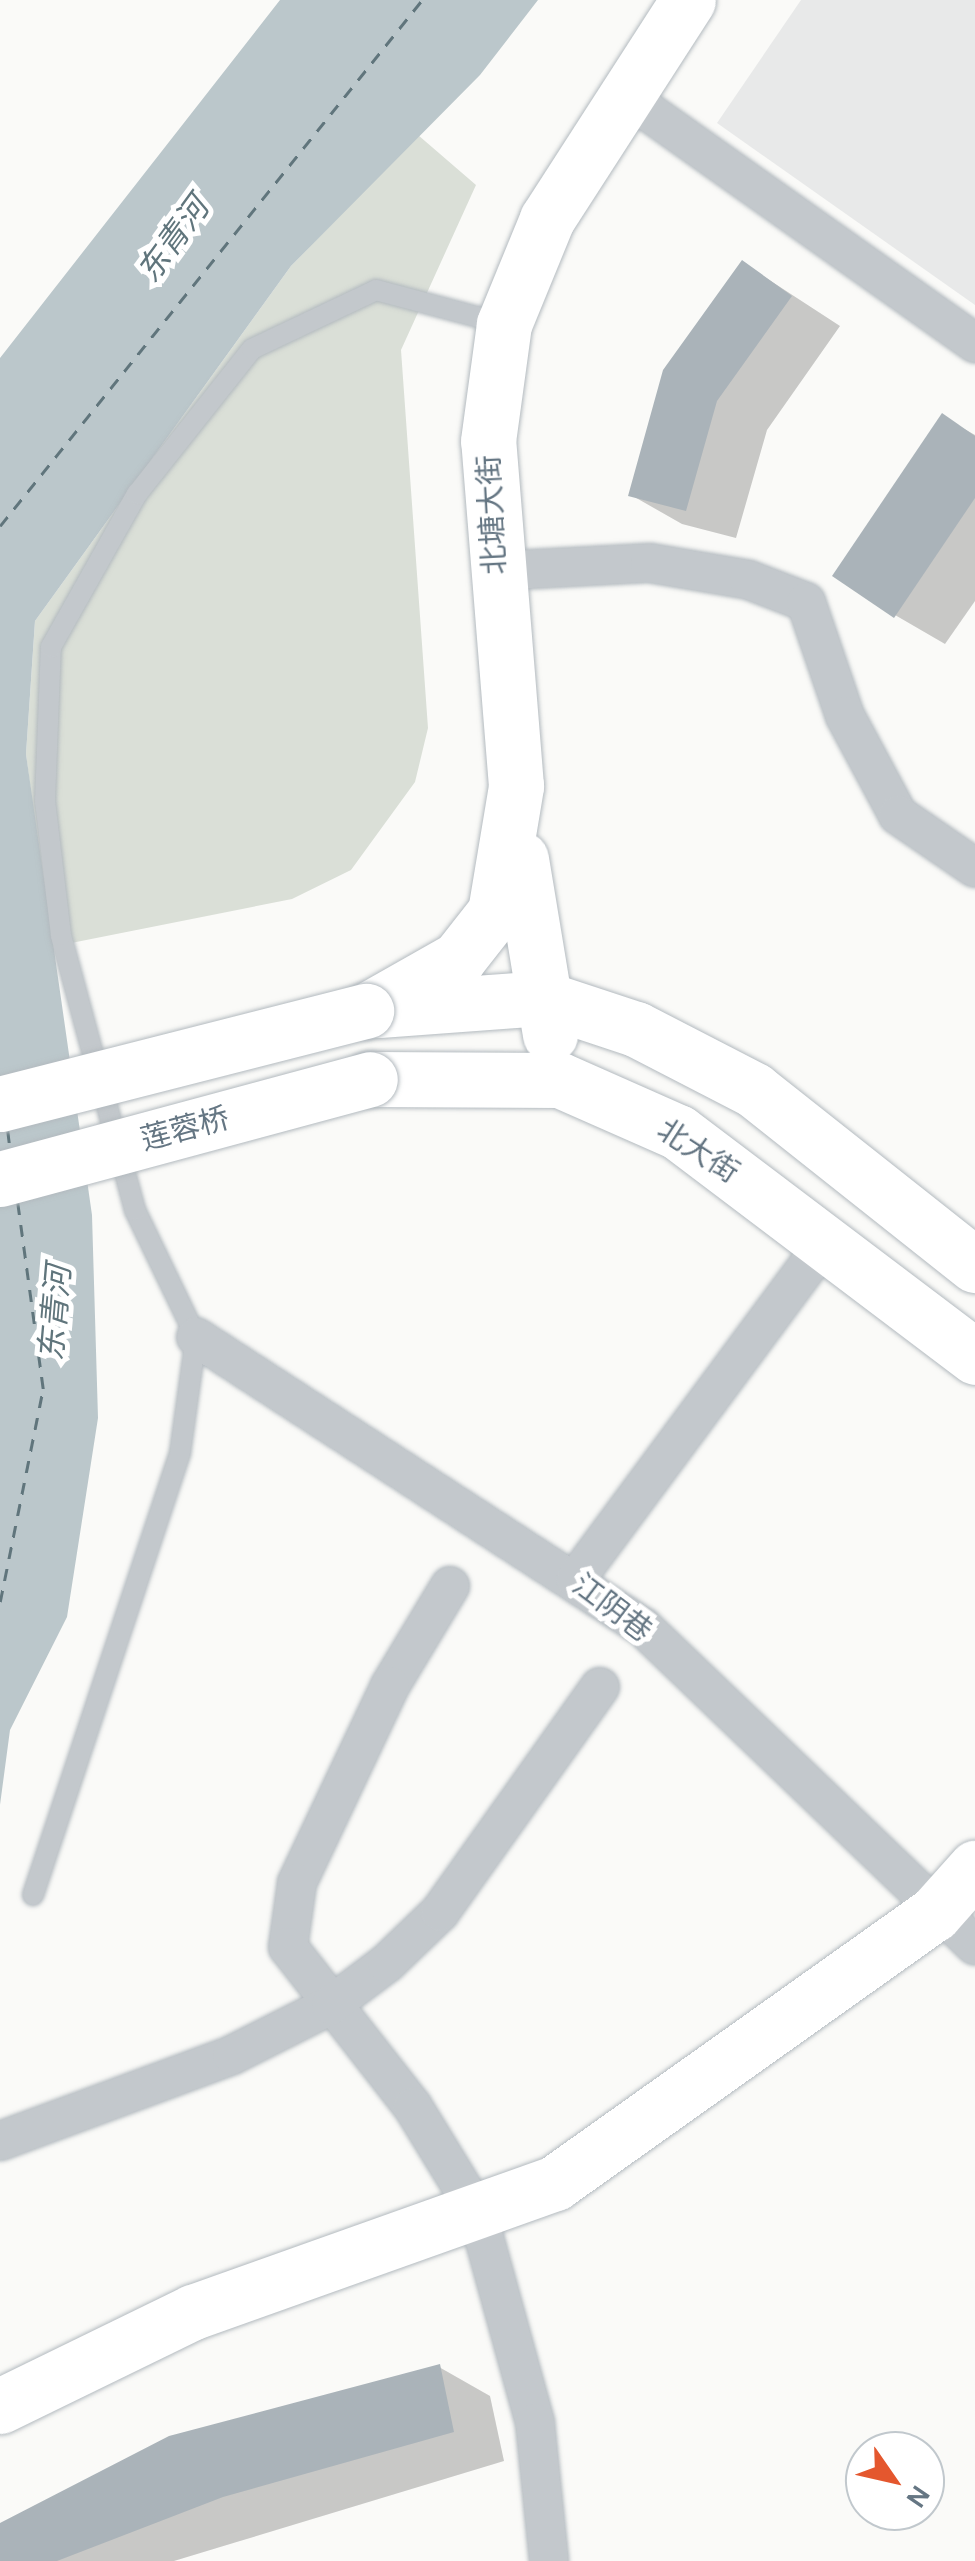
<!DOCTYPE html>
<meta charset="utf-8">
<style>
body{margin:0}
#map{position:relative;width:975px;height:2561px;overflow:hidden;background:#fafaf8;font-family:Karla,"Noto Sans SC",sans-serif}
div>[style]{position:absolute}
.built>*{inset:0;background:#e8e9e9}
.green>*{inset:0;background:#dadfd7}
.water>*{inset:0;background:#bbc7cb}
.shadow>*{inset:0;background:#0003}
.ferry>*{height:2.5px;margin-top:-1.25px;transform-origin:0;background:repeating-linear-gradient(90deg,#60757c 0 12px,transparent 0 22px)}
.building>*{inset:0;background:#aab3b9}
.roads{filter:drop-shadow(0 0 2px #b3babf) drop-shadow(0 0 2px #b3babf)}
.lane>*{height:20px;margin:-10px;padding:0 10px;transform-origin:10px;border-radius:10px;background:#c3c8cc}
.street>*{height:38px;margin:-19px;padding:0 19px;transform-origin:19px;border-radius:19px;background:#c3c8cc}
.secondary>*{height:55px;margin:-27.5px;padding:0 27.5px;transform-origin:27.5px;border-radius:27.5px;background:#fff}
.bridges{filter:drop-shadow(0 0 2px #b3babf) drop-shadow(0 0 2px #b3babf)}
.secondary-bridge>*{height:55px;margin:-27.5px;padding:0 27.5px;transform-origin:27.5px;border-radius:27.5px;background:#fff}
span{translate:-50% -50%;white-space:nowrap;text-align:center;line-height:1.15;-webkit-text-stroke:10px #fff;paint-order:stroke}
.street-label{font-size:30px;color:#657683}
.water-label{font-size:32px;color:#60757c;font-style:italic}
.north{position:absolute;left:845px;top:2431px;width:100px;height:100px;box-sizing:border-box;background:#fff;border:2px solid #c1c8cd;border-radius:50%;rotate:124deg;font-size:28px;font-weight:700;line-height:40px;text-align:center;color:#657683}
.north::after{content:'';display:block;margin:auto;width:35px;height:45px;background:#e4572e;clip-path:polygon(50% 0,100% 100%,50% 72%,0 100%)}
</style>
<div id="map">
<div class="built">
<div style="clip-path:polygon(801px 0,975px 0,975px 305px,717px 123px)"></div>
</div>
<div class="green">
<div style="clip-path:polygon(418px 135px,476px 185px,401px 350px,428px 728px,415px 782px,351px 870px,292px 899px,51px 947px,26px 754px,35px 621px,291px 266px)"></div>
</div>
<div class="water">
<div style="clip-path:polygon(280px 0,538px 0,480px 75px,291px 266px,35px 621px,26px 754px,92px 1215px,98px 1418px,67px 1617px,10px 1730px,0 1805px,0 358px)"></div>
</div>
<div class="shadow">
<div style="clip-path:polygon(743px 263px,840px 326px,767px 430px,736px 538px,682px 524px,631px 495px)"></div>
<div style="clip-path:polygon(943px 417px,975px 435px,975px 601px,945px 644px,895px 615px)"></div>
<div style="clip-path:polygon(439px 2367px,490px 2396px,504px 2461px,174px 2561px,0 2561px,0 2526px)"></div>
</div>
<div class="ferry">
<div style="left:0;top:526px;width:674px;rotate:-51.26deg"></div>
<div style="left:8px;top:1131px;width:17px;rotate:83deg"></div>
<div style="left:0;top:1602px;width:217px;rotate:-78.6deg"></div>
<div style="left:43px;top:1389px;width:191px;rotate:-97.8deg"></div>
</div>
<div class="building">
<div style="clip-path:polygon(742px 260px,792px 296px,717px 401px,686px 511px,628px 496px,663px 370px)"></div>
<div style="clip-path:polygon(942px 413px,975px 436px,975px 498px,894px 618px,832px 576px)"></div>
<div style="clip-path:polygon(440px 2364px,454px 2432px,223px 2497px,57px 2561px,0 2561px,0 2523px,169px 2436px)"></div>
</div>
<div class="roads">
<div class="lane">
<div style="left:33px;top:1895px;width:466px;rotate:-71.6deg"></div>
<div style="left:180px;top:1453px;width:117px;rotate:-82.1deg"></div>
<div style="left:196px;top:1337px;width:141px;rotate:-115.7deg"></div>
<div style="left:135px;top:1210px;width:285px;rotate:-105.1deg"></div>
<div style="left:61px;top:935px;width:135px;rotate:-96.8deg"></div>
<div style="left:45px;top:801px;width:154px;rotate:-87.8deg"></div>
<div style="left:51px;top:647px;width:176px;rotate:-60.7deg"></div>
<div style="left:137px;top:494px;width:185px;rotate:-51.6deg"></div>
<div style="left:252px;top:349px;width:137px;rotate:-25.4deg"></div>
<div style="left:376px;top:290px;width:132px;rotate:14.9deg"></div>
</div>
<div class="street">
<div style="left:626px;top:96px;width:428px;rotate:35.3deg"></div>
<div style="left:495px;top:571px;width:155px;rotate:-3deg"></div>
<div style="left:650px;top:563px;width:100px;rotate:9.7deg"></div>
<div style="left:749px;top:580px;width:61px;rotate:21.1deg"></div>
<div style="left:806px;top:602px;width:120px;rotate:71.1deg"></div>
<div style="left:845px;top:716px;width:112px;rotate:61.8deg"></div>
<div style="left:898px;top:815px;width:93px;rotate:34.5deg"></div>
<div style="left:196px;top:1337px;width:533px;rotate:32.97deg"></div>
<div style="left:643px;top:1627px;width:460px;rotate:43.8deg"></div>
<div style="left:576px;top:1579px;width:420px;rotate:-53.5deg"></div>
<div style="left:450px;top:1586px;width:117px;rotate:121deg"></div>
<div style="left:390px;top:1686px;width:218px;rotate:115.3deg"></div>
<div style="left:297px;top:1883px;width:65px;rotate:98deg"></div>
<div style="left:288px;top:1947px;width:203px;rotate:52deg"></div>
<div style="left:413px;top:2107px;width:123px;rotate:58.6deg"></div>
<div style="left:477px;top:2212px;width:219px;rotate:74.6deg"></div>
<div style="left:535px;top:2423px;width:139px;rotate:84.2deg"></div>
<div style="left:0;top:2141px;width:247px;rotate:-20.3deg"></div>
<div style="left:232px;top:2055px;width:111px;rotate:-26.8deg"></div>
<div style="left:331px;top:2005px;width:70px;rotate:-36.9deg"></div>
<div style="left:387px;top:1963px;width:74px;rotate:-43.9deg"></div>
<div style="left:440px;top:1912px;width:276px;rotate:-54.6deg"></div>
</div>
<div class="secondary">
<div style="left:521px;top:859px;width:178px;rotate:80.6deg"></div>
<div style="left:379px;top:1010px;width:163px;rotate:-4.2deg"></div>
<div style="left:542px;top:998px;width:99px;rotate:18.3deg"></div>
<div style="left:636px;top:1029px;width:133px;rotate:27.3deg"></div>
<div style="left:754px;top:1090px;width:282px;rotate:38.4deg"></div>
<div style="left:366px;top:1011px;width:106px;rotate:-29.5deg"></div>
<div style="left:458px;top:959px;width:60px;rotate:-51.8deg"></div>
<div style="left:495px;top:912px;width:128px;rotate:-80.5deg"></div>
<div style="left:516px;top:786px;width:346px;rotate:-94.6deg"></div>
<div style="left:488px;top:441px;width:118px;rotate:-82.2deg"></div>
<div style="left:504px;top:324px;width:113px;rotate:-67.7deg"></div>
<div style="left:547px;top:219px;width:260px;rotate:-57.2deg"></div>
<div style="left:370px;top:1079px;width:190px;rotate:0.3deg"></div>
<div style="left:560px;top:1080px;width:129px;rotate:23.8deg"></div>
<div style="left:678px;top:1132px;width:373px;rotate:37.1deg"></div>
<div style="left:0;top:2406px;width:215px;rotate:-26deg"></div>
<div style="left:193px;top:2312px;width:384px;rotate:-19.6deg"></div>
<div style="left:555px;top:2183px;width:465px;rotate:-35.4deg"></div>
<div style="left:934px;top:1914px;width:62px;rotate:-48.3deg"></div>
</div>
</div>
<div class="bridges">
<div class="secondary-bridge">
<div style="left:0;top:1104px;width:378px;rotate:-14.3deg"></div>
<div style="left:0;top:1179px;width:383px;rotate:-15.1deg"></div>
</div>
</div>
<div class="street-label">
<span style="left:492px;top:515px;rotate:-93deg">北塘大街</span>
<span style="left:185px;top:1129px;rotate:-15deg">莲蓉桥</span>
<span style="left:698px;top:1151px;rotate:33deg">北大街</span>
<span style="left:612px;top:1608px;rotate:37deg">江阴巷</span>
</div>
<div class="water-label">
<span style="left:174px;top:240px;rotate:-54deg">东青河</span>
<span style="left:56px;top:1313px;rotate:-85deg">东青河</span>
</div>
<div class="north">N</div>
</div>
